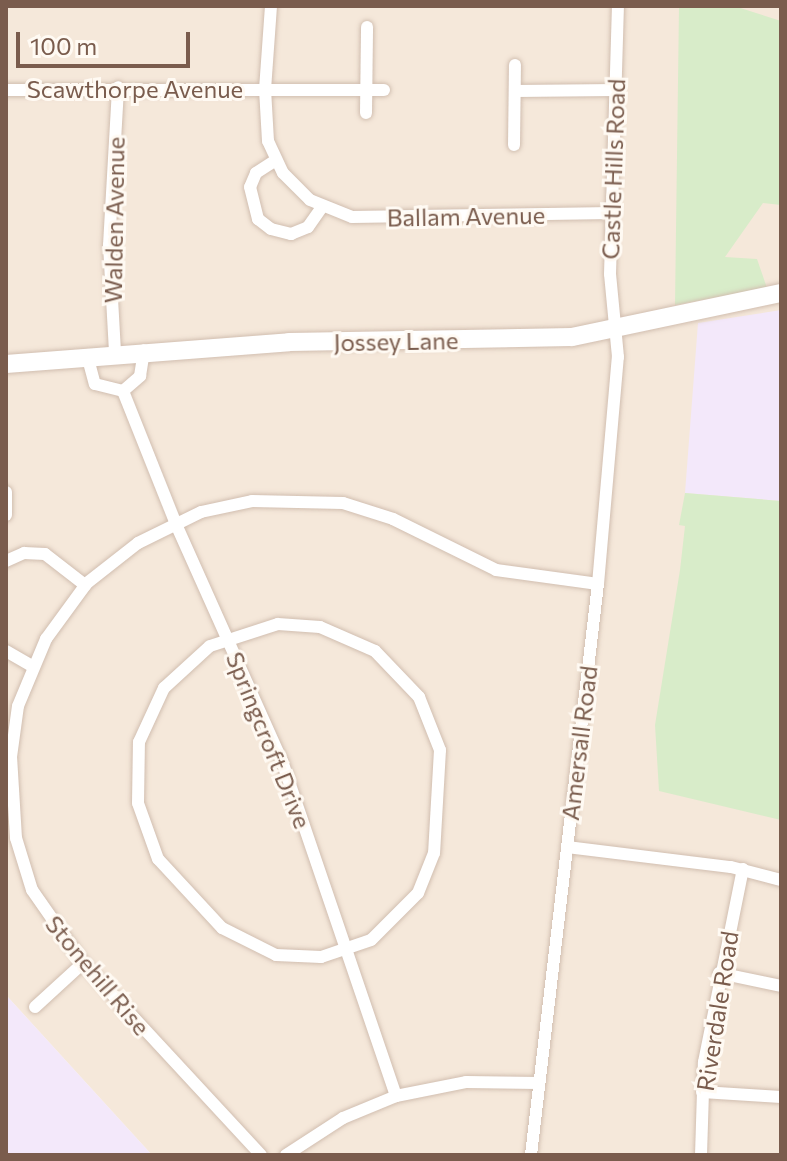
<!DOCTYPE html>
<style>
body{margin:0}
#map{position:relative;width:787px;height:1161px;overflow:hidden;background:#fdf6ec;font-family:Commissioner,sans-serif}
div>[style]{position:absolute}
.residential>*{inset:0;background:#f5e8da}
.education>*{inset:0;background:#f3e8fa}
.green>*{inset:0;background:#d8ecc9}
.roads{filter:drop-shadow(0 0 2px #d1beb0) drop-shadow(0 0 2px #d1beb0)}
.street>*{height:12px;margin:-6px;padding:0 6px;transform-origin:6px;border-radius:6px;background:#fff}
.secondary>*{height:18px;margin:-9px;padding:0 9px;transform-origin:9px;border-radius:9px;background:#fff}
span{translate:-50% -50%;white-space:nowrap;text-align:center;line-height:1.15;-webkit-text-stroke:6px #fffaf3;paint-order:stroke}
.street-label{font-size:24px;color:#7a5c4d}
.frame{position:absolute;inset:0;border:8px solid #7a5c4d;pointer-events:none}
.scale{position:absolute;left:16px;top:32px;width:174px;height:36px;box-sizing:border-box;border:4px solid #7a5c4d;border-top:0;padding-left:10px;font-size:24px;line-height:28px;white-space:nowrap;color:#7a5c4d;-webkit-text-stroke:6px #fffaf3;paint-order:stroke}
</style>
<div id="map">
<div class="residential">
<div style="clip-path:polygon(6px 6px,781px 6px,781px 1155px,152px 1155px,6px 995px)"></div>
</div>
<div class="education">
<div style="clip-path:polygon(781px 310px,781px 501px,685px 493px,698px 323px)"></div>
<div style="clip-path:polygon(6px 995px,152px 1155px,6px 1155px)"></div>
</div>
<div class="green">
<div style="clip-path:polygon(679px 6px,734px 6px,781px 21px,781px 205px,763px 203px,725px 257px,757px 259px,767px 288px,675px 305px)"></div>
<div style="clip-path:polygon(685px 493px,781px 501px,781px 820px,659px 791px,655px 725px,680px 570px,685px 526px,679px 525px)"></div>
</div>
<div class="roads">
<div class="street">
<div style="left:271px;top:6px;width:83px;rotate:94.1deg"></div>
<div style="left:265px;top:89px;width:52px;rotate:86.7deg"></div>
<div style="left:268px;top:141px;width:35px;rotate:65deg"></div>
<div style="left:283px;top:173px;width:38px;rotate:45deg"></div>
<div style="left:310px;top:200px;width:45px;rotate:22deg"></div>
<div style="left:352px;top:217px;width:260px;rotate:-0.9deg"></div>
<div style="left:6px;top:90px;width:378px"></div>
<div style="left:515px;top:91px;width:101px;rotate:-0.6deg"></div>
<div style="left:366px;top:113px;width:86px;rotate:-89.3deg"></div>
<div style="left:514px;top:145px;width:80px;rotate:-89.3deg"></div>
<div style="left:276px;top:160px;width:24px;rotate:147deg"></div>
<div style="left:256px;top:173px;width:15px;rotate:113deg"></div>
<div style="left:250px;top:187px;width:33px;rotate:76deg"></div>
<div style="left:258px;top:219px;width:16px;rotate:38deg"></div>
<div style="left:271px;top:229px;width:21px;rotate:14deg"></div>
<div style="left:291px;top:234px;width:18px;rotate:-22deg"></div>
<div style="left:308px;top:227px;width:24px;rotate:-55deg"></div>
<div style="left:115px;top:352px;width:107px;rotate:-93.2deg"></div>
<div style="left:109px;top:245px;width:158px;rotate:-86.7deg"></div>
<div style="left:87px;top:355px;width:30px;rotate:75deg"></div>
<div style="left:95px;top:384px;width:29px;rotate:14deg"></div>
<div style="left:123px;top:391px;width:23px;rotate:-41deg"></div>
<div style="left:140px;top:376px;width:26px;rotate:-81deg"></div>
<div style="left:123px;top:391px;width:141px;rotate:68.3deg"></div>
<div style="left:175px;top:522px;width:262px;rotate:65.9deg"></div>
<div style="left:282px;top:761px;width:354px;rotate:71.2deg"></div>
<div style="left:6px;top:492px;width:23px;rotate:90deg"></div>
<div style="left:6px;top:561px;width:20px;rotate:-24deg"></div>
<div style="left:24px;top:553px;width:21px;rotate:3deg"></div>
<div style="left:45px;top:554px;width:51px;rotate:37.8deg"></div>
<div style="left:278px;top:624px;width:42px;rotate:4.1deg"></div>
<div style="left:320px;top:627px;width:60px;rotate:23.6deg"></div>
<div style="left:375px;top:651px;width:64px;rotate:46.3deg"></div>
<div style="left:419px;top:697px;width:57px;rotate:68.4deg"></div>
<div style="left:440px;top:750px;width:103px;rotate:93.3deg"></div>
<div style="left:434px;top:853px;width:43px;rotate:111.8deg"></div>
<div style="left:418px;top:893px;width:66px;rotate:135deg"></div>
<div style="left:371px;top:940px;width:53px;rotate:161.2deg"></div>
<div style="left:321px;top:957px;width:45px;rotate:-177.5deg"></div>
<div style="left:276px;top:955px;width:60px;rotate:-153.4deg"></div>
<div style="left:222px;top:928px;width:94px;rotate:-132.8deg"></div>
<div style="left:158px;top:859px;width:59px;rotate:-109.7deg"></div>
<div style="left:138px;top:803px;width:61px;rotate:-89.1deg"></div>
<div style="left:139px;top:742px;width:60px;rotate:-65.2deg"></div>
<div style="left:164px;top:688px;width:62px;rotate:-42.4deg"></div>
<div style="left:210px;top:646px;width:71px;rotate:-17.9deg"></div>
<div style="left:6px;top:651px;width:30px;rotate:30deg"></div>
<div style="left:567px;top:847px;width:165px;rotate:7deg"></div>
<div style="left:731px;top:867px;width:52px;rotate:14.6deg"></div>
<div style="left:719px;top:973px;width:63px;rotate:11.8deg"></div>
<div style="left:35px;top:1007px;width:65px;rotate:-42.5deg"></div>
<div style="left:702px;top:1092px;width:79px;rotate:3.6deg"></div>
<div style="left:261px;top:1155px;width:262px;rotate:-132.8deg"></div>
<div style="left:83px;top:963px;width:89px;rotate:-124.9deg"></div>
<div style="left:32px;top:890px;width:54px;rotate:-107.1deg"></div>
<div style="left:16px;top:838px;width:81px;rotate:-93.5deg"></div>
<div style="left:11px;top:757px;width:51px;rotate:-82.2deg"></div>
<div style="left:18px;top:706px;width:73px;rotate:-67.3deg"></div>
<div style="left:46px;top:639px;width:69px;rotate:-53.8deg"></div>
<div style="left:87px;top:583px;width:65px;rotate:-38.1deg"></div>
<div style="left:138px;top:543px;width:70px;rotate:-26.2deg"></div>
<div style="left:201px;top:512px;width:52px;rotate:-12.2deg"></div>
<div style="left:252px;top:501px;width:91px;rotate:1.3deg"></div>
<div style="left:343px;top:503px;width:52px;rotate:17.7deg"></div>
<div style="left:393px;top:519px;width:115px;rotate:26.3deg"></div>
<div style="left:496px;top:570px;width:103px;rotate:7.8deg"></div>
<div style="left:286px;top:1155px;width:68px;rotate:-33deg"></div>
<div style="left:343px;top:1118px;width:57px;rotate:-22.5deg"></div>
<div style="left:396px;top:1096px;width:71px;rotate:-11.3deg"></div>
<div style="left:466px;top:1082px;width:72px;rotate:0.8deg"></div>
<div style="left:531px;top:1155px;width:575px;rotate:-83.31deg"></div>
<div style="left:598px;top:584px;width:228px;rotate:-85deg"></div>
<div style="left:618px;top:357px;width:83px;rotate:-95.5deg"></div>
<div style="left:610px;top:274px;width:268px;rotate:-88.3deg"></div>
<div style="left:701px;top:1155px;width:93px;rotate:-88.2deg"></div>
<div style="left:704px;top:1062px;width:197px;rotate:-78.6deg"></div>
</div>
<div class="secondary">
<div style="left:6px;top:364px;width:284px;rotate:-4.4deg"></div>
<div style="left:289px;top:342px;width:283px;rotate:-1deg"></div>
<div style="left:572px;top:337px;width:214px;rotate:-11.9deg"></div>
</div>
</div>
<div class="street-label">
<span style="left:135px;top:89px">Scawthorpe Avenue</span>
<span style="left:613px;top:169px;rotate:-88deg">Castle Hills Road</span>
<span style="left:466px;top:216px;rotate:-1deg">Ballam Avenue</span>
<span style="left:114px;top:220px;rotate:-89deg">Walden Avenue</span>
<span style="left:396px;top:341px;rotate:-1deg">Jossey Lane</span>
<span style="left:269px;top:740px;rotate:68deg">Springcroft Drive</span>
<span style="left:579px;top:743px;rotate:-83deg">Amersall Road</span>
<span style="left:98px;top:975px;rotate:50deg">Stonehill Rise</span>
<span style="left:717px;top:1011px;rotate:-81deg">Riverdale Road</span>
</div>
<div class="frame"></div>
<div class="scale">100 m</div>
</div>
